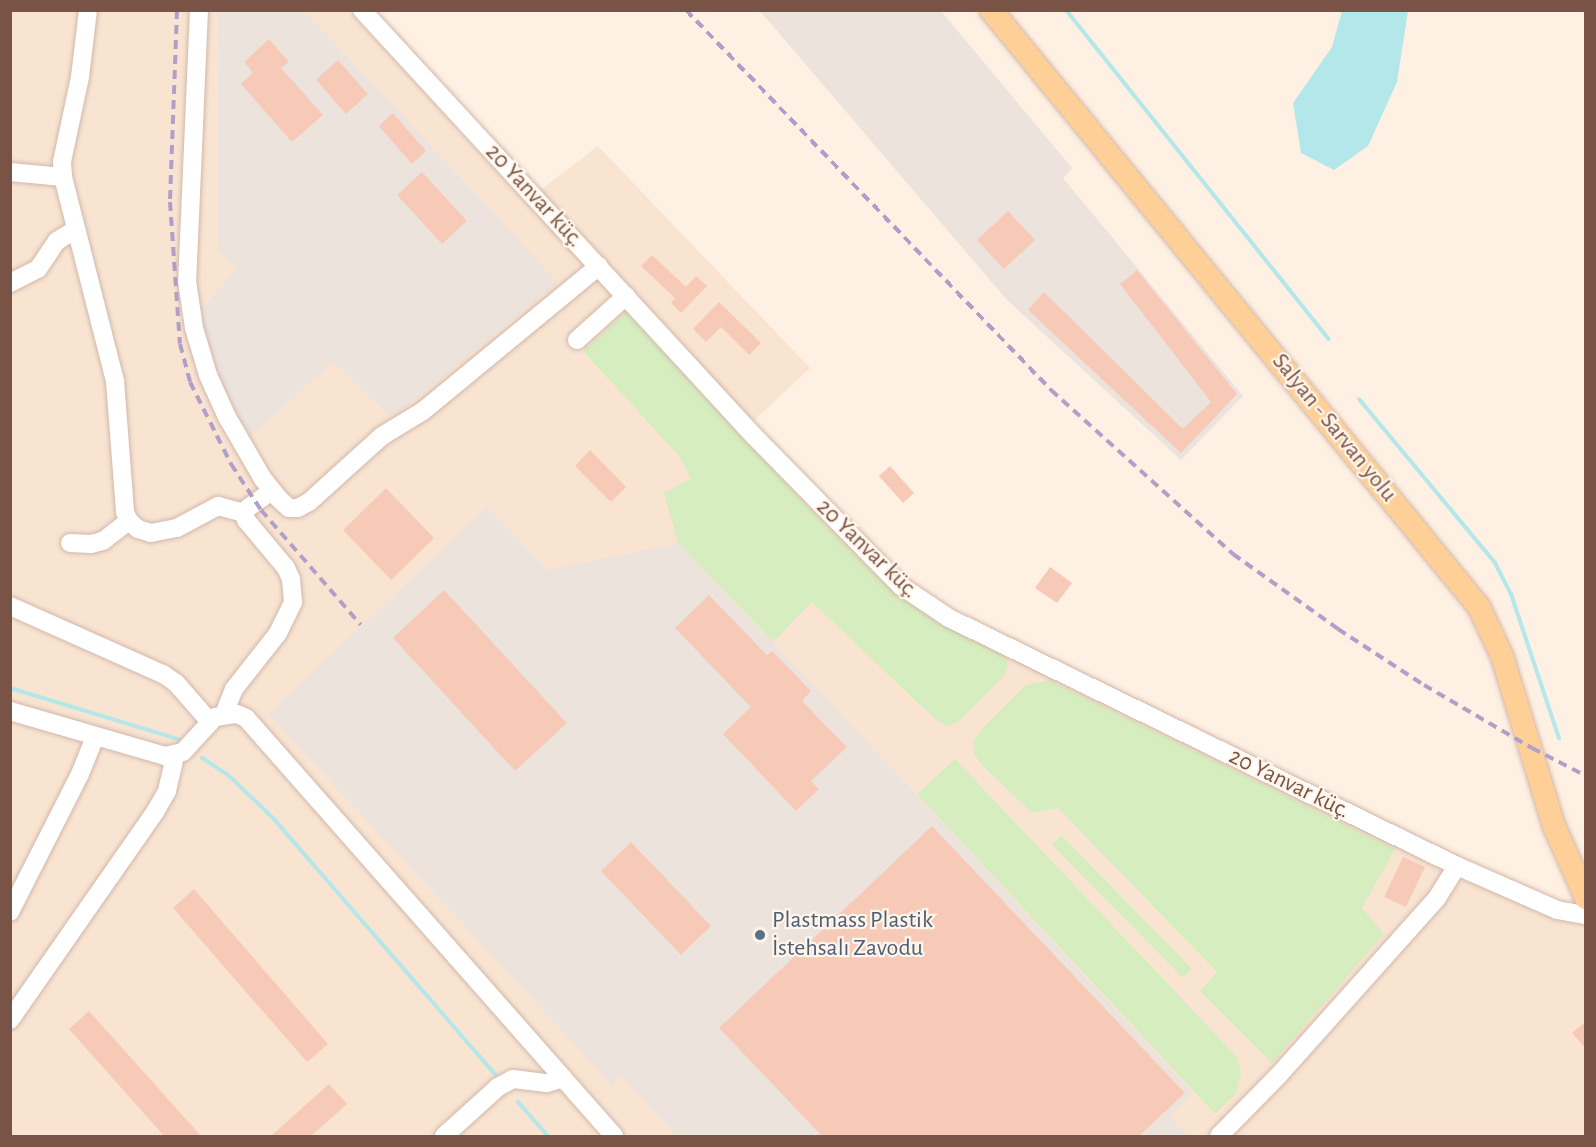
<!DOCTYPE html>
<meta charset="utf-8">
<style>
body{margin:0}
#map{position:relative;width:1596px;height:1147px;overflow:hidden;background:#fef0e2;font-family:"Alegreya Sans",sans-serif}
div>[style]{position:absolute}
.residential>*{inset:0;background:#f9e4d2}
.industrial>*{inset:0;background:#ede3dd}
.green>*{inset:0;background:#d6edbf}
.water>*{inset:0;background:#b4e7ea}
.stream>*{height:4px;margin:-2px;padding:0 2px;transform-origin:2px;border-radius:2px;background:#b4e7ea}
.building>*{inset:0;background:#f6cab7}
.roads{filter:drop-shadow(0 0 2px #d2b8aa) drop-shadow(0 0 2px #d2b8aa)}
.minor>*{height:18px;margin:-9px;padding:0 9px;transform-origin:9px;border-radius:9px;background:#fff}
.major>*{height:22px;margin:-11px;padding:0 11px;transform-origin:11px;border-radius:11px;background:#ffcf98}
.rail>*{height:4px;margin-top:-2px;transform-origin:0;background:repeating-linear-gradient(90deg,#b29fc9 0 9px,transparent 0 15px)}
.dots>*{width:16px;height:16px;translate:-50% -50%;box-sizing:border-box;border:3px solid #fff5ea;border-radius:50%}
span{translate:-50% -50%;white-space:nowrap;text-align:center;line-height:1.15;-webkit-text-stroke:4.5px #fff5ea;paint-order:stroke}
.street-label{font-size:24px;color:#785346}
.service-label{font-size:24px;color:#4e5e75}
.left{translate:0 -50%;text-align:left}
.frame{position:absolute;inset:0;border:12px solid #785346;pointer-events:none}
</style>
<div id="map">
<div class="residential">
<div style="clip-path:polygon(10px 11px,349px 11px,525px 202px,598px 146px,810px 368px,742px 432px,892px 586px,1551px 914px,1585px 926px,1585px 1136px,11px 1136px)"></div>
</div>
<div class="industrial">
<div style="clip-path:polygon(217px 11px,305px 11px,558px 282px,392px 418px,333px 362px,250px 437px,221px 385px,199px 312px,237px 268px,218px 250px)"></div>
<div style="clip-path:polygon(760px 11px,941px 11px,1072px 168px,1063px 178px,1243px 396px,1181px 460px,1007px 300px)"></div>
<div style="clip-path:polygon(487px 507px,548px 570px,678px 543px,894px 770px,1193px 1093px,1170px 1117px,1188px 1136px,677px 1136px,621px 1076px,612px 1085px,268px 714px)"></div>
</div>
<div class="green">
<div style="clip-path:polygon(626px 312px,801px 500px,879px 579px,937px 623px,1000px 653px,1006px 659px,1008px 668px,1003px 677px,957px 723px,947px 726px,935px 719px,812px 602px,773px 642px,678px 543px,664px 493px,691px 479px,680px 457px,583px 351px)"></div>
<div style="clip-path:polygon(1049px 680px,1395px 849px,1362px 908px,1384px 934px,1272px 1063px,1200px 991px,1217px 972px,1058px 808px,1032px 813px,981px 764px,973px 752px,974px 740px,981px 730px,1026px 685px)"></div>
<div style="clip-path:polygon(955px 759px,1237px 1057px,1241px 1074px,1236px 1094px,1215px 1114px,917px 794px)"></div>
<div style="clip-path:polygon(1061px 835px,1192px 969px,1183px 978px,1052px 845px)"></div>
</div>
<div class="water">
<div style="clip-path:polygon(1342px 11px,1408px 11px,1397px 82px,1368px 146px,1334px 170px,1301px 153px,1293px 103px,1332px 47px)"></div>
</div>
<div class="stream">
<div style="left:1066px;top:10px;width:421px;rotate:51.4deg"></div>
<div style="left:1359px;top:399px;width:213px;rotate:50.3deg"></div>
<div style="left:1495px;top:563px;width:35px;rotate:63deg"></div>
<div style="left:1511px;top:594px;width:152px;rotate:71.6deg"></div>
<div style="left:10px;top:688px;width:176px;rotate:16.9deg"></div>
<div style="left:202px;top:758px;width:30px;rotate:33deg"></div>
<div style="left:227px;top:774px;width:64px;rotate:43.7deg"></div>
<div style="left:273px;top:818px;width:340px;rotate:49.1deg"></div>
<div style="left:518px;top:1102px;width:45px;rotate:48.6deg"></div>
</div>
<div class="building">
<div style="clip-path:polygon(269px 39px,289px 62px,281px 68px,323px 115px,292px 142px,241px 84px,253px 73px,244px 62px)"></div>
<div style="clip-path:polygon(338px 60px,368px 94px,346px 114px,316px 80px)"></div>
<div style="clip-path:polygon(393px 113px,426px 151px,412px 164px,379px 126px)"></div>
<div style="clip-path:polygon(422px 172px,467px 221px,442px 244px,397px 195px)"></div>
<div style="clip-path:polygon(1008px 211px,1035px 240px,1004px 269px,977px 240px)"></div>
<div style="clip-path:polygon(652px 255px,686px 287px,696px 276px,707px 286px,681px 313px,671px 303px,675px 298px,641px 266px)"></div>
<div style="clip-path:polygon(1137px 270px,1237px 394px,1181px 453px,1028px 310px,1044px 292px,1183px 429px,1211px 402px,1120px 284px)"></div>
<div style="clip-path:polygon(719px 302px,761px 343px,749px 355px,721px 327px,706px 342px,693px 329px)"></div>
<div style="clip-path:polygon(590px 450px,626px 487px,611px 502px,575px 466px)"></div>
<div style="clip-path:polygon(890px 466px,914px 493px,903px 503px,879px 476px)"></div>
<div style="clip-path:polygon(386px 488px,434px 538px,391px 580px,343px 530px)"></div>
<div style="clip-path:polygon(1050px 567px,1072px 583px,1057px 603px,1035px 588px)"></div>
<div style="clip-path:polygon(444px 590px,567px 723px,515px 771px,393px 638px)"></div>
<div style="clip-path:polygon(709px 595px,767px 655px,772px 651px,811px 691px,802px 701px,847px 747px,811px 781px,819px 789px,796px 811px,723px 734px,751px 707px,675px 628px)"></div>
<div style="clip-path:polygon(932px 826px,1185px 1093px,1139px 1136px,822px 1136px,719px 1028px)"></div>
<div style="clip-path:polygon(631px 842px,711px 926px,681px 955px,601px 871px)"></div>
<div style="clip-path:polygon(1403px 857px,1425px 867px,1406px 907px,1384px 897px)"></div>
<div style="clip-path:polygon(194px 889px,328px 1044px,307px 1062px,173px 908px)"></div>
<div style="clip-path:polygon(89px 1011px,201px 1136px,164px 1136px,69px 1029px)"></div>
<div style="clip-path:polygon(1586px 1021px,1586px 1049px,1572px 1033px)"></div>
<div style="clip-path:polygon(329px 1084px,347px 1104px,311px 1136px,271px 1136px)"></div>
</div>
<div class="roads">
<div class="minor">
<div style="left:88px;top:10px;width:67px;rotate:96.8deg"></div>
<div style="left:80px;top:77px;width:87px;rotate:102deg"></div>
<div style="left:62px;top:162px;width:15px;rotate:86deg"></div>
<div style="left:63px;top:177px;width:211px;rotate:75.7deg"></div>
<div style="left:115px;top:381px;width:131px;rotate:85.6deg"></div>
<div style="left:125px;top:512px;width:10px;rotate:66deg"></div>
<div style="left:129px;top:521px;width:12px;rotate:42deg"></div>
<div style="left:138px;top:529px;width:14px;rotate:17deg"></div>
<div style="left:151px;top:533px;width:26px;rotate:-11deg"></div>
<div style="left:177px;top:528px;width:47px;rotate:-28.2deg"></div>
<div style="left:218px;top:506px;width:27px;rotate:15deg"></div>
<div style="left:199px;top:10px;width:271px;rotate:92.5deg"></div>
<div style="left:187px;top:281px;width:48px;rotate:81.5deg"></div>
<div style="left:194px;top:328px;width:49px;rotate:73.4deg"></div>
<div style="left:208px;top:375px;width:46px;rotate:65.7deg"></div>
<div style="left:227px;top:417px;width:72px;rotate:59.9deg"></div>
<div style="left:263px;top:479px;width:26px;rotate:51deg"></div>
<div style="left:279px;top:499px;width:13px;rotate:42deg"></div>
<div style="left:289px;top:508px;width:9px"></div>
<div style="left:298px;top:508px;width:13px;rotate:-29deg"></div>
<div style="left:309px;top:502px;width:98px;rotate:-42.1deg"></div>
<div style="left:382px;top:436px;width:48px;rotate:-31.4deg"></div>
<div style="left:423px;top:411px;width:228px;rotate:-39.5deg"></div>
<div style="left:362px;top:10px;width:579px;rotate:47.38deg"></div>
<div style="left:754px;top:436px;width:210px;rotate:45.6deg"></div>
<div style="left:901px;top:586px;width:58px;rotate:33.7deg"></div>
<div style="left:949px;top:618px;width:565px;rotate:26.02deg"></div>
<div style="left:1457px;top:866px;width:109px;rotate:23.7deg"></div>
<div style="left:1557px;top:910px;width:29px;rotate:10deg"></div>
<div style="left:10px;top:172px;width:53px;rotate:5.4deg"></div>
<div style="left:10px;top:283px;width:31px;rotate:-27deg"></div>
<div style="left:38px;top:269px;width:34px;rotate:-56deg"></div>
<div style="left:57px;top:241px;width:22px;rotate:-32deg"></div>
<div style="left:577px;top:340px;width:66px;rotate:-41.9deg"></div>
<div style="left:70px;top:543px;width:21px;rotate:3deg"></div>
<div style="left:91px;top:544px;width:12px;rotate:-14deg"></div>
<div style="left:103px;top:541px;width:33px;rotate:-38deg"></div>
<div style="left:10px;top:606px;width:167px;rotate:24deg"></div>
<div style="left:163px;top:674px;width:16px;rotate:35deg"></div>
<div style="left:176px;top:683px;width:52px;rotate:48.9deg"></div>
<div style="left:10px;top:711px;width:161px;rotate:16.2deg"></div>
<div style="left:165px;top:756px;width:18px;rotate:-13deg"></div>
<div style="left:183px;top:752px;width:47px;rotate:-47.6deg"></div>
<div style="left:215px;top:717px;width:22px;rotate:-8deg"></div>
<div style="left:237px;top:714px;width:10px;rotate:24deg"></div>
<div style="left:246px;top:718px;width:557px;rotate:48.64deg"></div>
<div style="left:224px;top:714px;width:27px;rotate:-68deg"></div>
<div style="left:234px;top:689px;width:71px;rotate:-51.8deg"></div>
<div style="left:278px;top:633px;width:34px;rotate:-64deg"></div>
<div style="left:293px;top:602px;width:23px;rotate:-95deg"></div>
<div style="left:291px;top:579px;width:12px;rotate:-114deg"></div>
<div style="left:286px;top:568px;width:62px;rotate:-129.8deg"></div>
<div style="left:246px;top:520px;width:7px;rotate:-106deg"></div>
<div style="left:244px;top:513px;width:8px;rotate:-50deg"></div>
<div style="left:249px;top:507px;width:28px;rotate:-35deg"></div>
<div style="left:10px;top:912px;width:155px;rotate:-63.1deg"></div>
<div style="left:80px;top:774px;width:40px;rotate:-68deg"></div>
<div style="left:10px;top:1020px;width:254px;rotate:-55.1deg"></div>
<div style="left:155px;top:812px;width:24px;rotate:-60deg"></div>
<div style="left:167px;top:791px;width:36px;rotate:-77deg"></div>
<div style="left:444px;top:1136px;width:73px;rotate:-42.2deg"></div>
<div style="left:498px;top:1087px;width:17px;rotate:-28deg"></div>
<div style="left:513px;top:1079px;width:34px;rotate:7deg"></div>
<div style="left:547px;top:1083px;width:17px;rotate:-17deg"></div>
<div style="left:1219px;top:1136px;width:84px;rotate:-45.5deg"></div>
<div style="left:1278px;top:1076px;width:239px;rotate:-48.2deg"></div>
<div style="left:1437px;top:898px;width:38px;rotate:-58deg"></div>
</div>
<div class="major">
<div style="left:991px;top:10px;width:771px;rotate:50.74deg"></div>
<div style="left:1479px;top:607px;width:54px;rotate:64.9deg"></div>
<div style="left:1502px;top:656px;width:178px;rotate:73deg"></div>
<div style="left:1554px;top:826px;width:79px;rotate:66deg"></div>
</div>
</div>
<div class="rail">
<div style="left:177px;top:10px;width:192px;rotate:92.1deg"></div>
<div style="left:170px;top:202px;width:142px;rotate:86deg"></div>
<div style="left:180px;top:344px;width:39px;rotate:75deg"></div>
<div style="left:190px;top:382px;width:92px;rotate:63.4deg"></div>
<div style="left:231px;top:464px;width:55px;rotate:56.9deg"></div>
<div style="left:261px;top:510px;width:152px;rotate:49deg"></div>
<div style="left:686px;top:10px;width:527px;rotate:46.15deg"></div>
<div style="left:1051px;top:390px;width:245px;rotate:42deg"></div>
<div style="left:1233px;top:554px;width:129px;rotate:35.5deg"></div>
<div style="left:1338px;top:629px;width:103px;rotate:33.1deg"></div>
<div style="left:1424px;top:685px;width:125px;rotate:30.3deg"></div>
<div style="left:1532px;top:748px;width:61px;rotate:27.4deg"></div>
</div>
<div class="dots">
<div style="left:760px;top:935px;background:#5c6f8a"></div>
</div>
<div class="street-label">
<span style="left:534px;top:196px;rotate:47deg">20 Yanvar küç.</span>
<span style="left:1334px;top:428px;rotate:51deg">Salyan - Sarvan yolu</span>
<span style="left:867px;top:549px;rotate:44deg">20 Yanvar küç.</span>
<span style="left:1289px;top:784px;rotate:26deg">20 Yanvar küç.</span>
</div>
<div class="service-label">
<span class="left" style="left:772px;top:935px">Plastmass Plastik<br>İstehsalı Zavodu</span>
</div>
<div class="frame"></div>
</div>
